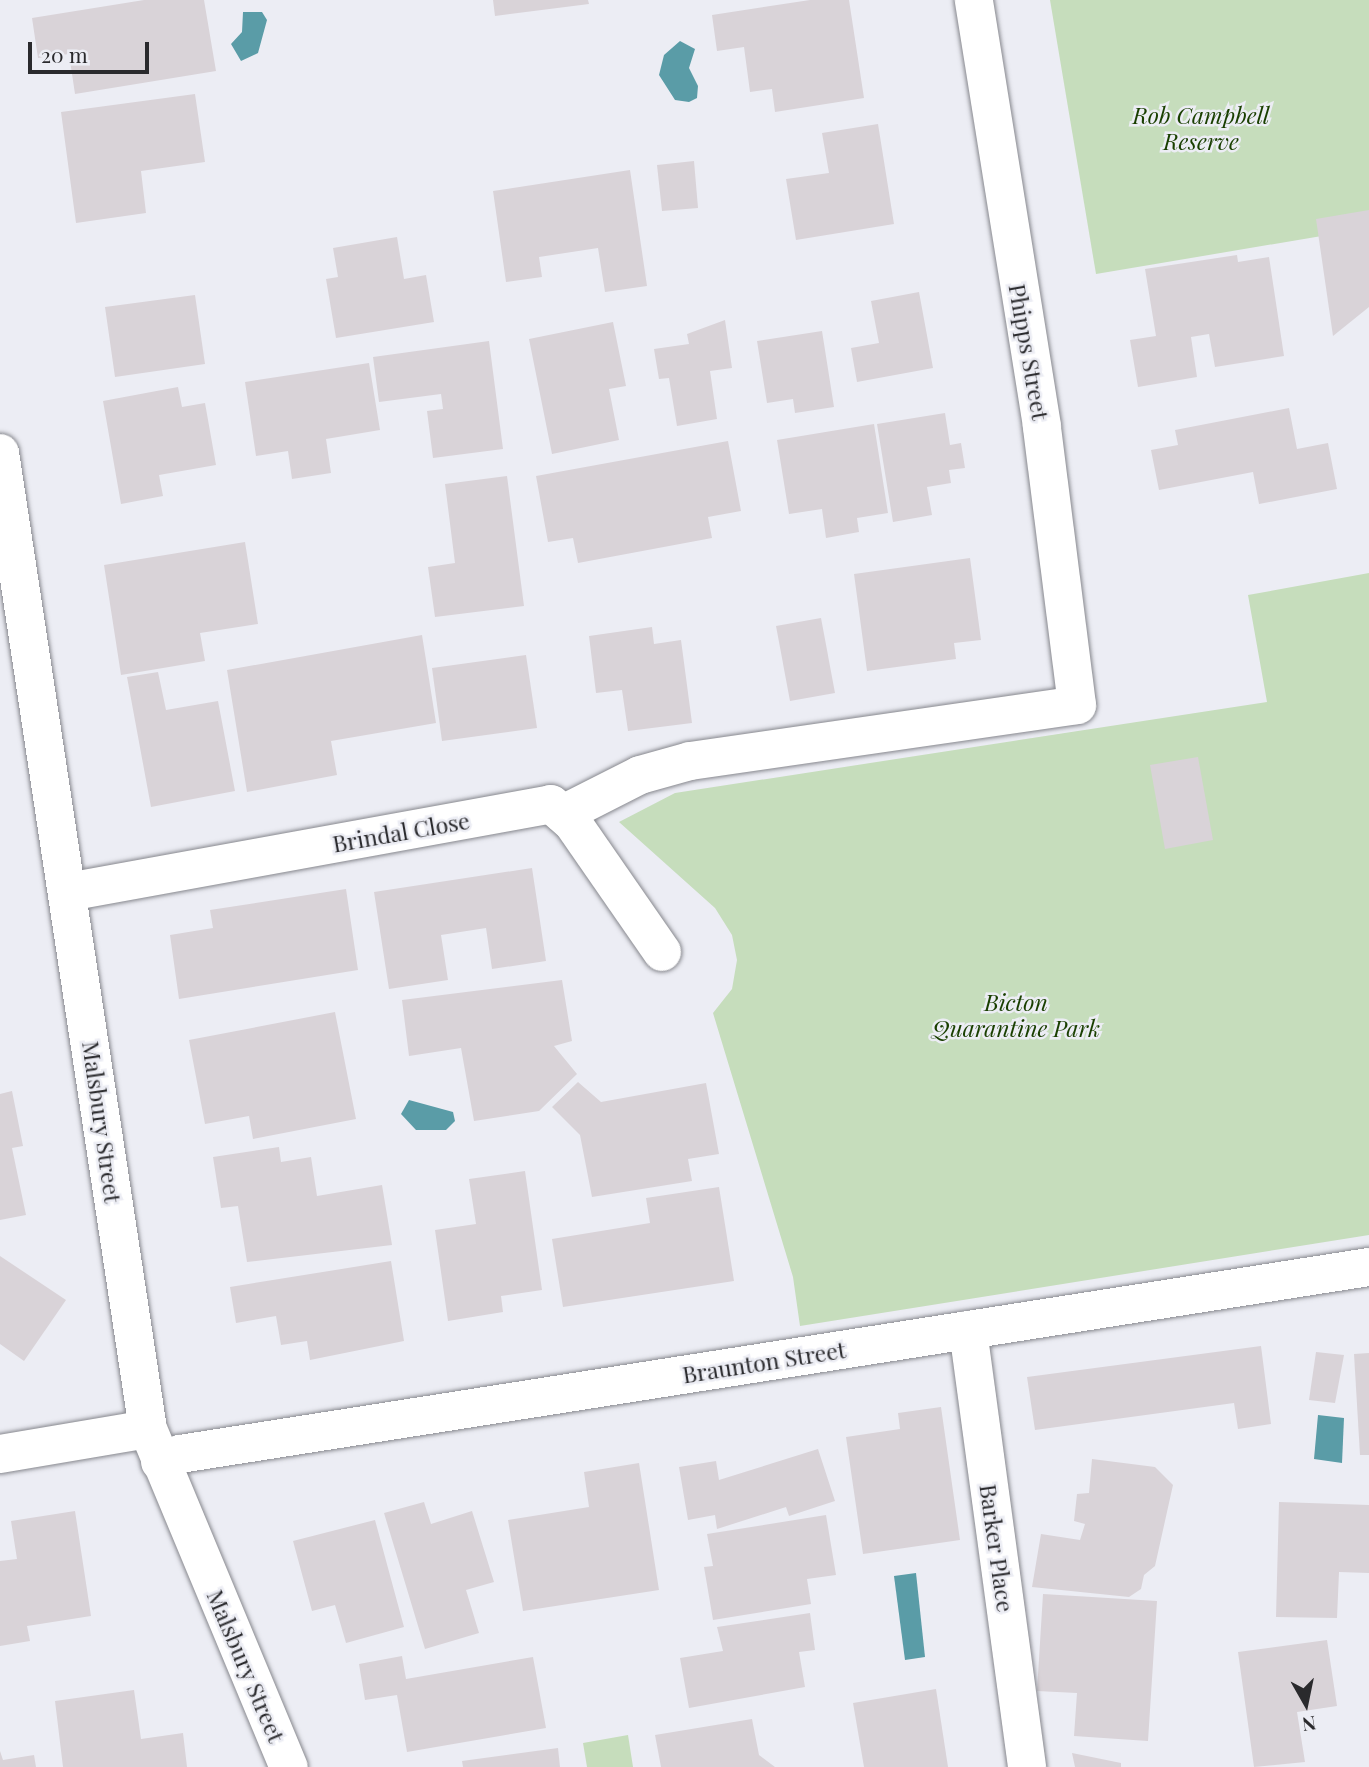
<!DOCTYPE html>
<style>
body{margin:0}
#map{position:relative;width:1369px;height:1767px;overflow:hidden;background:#ecedf4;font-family:"Playfair Display",serif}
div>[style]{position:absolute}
.green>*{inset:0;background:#c6ddbc}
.water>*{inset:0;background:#5a9ca7}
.building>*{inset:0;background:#d9d3d8}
.roads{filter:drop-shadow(0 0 2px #87888e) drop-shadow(0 0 2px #87888e)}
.minor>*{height:38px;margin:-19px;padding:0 19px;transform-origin:19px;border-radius:19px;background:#fff}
span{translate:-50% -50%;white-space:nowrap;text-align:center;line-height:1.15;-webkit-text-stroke:5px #ecedf4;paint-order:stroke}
.park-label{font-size:23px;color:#193f00;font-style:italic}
.street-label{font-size:23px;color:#2a2a2d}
.north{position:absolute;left:1271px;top:1669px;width:70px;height:70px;-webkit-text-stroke:5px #ecedf4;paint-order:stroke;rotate:171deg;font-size:19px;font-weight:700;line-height:28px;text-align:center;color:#2a2a2d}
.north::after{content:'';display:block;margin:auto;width:24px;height:32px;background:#2a2a2d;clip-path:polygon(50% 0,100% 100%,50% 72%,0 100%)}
.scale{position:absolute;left:28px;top:42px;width:121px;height:32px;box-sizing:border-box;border:4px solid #2a2a2d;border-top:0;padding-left:9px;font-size:21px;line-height:24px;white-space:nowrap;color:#2a2a2d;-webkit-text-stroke:5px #ecedf4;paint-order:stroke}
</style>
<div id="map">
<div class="green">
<div style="clip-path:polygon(1050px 0,1369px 0,1369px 228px,1096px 274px)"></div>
<div style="clip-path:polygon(1369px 573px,1369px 1235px,800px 1326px,793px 1277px,713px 1013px,732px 989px,737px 960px,732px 935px,715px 908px,619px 822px,675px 793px,1267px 702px,1248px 595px)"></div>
<div style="clip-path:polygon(628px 1735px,633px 1767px,587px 1767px,583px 1743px)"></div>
</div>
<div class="water">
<div style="clip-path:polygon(243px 12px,262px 12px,267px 20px,258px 53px,241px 61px,231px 44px,242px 32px)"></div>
<div style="clip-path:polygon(680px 41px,695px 49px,689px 68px,698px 86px,697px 98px,689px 102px,675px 100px,659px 75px,664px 55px)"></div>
<div style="clip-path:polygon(409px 1100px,453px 1112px,455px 1121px,446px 1130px,416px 1130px,401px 1114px)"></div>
<div style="clip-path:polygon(1318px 1415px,1344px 1418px,1342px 1463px,1314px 1459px)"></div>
<div style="clip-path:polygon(916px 1573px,925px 1657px,905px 1660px,894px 1576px)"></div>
</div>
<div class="building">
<div style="clip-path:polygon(144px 0,204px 0,216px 71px,75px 94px,69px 54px,38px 58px,32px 18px)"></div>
<div style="clip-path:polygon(493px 0,588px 0,589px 4px,495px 16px)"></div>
<div style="clip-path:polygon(810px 0,849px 0,864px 98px,775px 112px,772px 89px,750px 92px,744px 47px,717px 51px,712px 15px)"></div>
<div style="clip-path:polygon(195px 94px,205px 162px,141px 171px,146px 213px,76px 223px,61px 112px)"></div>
<div style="clip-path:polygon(878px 124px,894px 224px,796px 240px,786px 179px,829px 173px,822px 133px)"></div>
<div style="clip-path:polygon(694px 161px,698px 208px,662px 211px,657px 165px)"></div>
<div style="clip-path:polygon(630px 170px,647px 286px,605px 292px,598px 248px,539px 257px,542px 277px,506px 282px,493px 191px)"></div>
<div style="clip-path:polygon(1369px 210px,1369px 307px,1333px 336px,1316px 219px)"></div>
<div style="clip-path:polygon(397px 237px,404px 279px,426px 275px,434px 322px,336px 338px,326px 279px,338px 277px,333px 248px)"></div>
<div style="clip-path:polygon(1237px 255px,1238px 262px,1269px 257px,1284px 356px,1215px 367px,1209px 334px,1191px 337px,1197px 377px,1138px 387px,1130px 340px,1156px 336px,1145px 269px)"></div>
<div style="clip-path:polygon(919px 292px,933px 368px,857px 382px,851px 348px,879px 343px,871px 301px)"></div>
<div style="clip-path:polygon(195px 295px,205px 364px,115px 377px,105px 307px)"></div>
<div style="clip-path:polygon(725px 320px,732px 368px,710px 371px,717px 419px,677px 426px,669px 378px,659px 379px,654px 349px,689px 344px,687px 334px)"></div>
<div style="clip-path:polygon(613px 322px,626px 386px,609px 389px,619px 440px,552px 454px,529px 339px)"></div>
<div style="clip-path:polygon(822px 331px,834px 407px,795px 413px,793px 399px,767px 403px,757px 341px)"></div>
<div style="clip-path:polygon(489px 341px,503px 449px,433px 458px,427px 411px,443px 409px,441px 394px,379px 402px,373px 357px)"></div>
<div style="clip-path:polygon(369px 363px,380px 430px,326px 439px,331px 473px,292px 479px,288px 451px,256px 456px,245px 382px)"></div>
<div style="clip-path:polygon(178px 387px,182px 407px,205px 403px,216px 465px,159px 475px,163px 496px,121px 504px,103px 401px)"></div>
<div style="clip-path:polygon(1289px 408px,1297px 449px,1328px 443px,1337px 489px,1259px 504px,1253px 472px,1159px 490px,1151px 450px,1178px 445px,1175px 430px)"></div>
<div style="clip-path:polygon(945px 413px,950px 445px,961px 443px,965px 468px,949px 470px,951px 483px,927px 487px,932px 515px,893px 522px,877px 424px)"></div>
<div style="clip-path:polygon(874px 424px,888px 513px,857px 518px,859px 532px,826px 538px,822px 509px,789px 514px,777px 440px)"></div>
<div style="clip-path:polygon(728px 441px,741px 511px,708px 517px,712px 538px,578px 563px,573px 538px,548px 542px,536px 476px)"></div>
<div style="clip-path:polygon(507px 476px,524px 606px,435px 617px,428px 567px,455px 563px,445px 484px)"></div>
<div style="clip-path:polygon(245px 542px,258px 624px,200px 633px,205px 661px,121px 675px,104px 565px)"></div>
<div style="clip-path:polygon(970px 558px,981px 640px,954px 643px,956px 659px,867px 671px,854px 574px)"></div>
<div style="clip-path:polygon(821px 618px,835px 693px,790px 701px,776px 626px)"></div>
<div style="clip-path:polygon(652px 627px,654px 644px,681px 640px,692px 723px,628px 731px,622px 690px,596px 693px,589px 636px)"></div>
<div style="clip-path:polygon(422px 635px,436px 723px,331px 741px,337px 775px,247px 792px,227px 670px)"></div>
<div style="clip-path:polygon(526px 655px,537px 728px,442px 741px,432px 668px)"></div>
<div style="clip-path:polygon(158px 672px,166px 710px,218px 701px,235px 791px,151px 807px,127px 677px)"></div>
<div style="clip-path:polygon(1198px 757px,1213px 840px,1165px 849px,1150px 765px)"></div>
<div style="clip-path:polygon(532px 868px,546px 961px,492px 969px,486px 928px,441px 935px,448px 980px,389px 989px,374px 892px)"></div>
<div style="clip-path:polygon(346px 889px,358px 970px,179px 999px,170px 935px,213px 928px,210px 910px)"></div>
<div style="clip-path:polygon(562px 980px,572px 1041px,554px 1046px,577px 1074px,539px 1111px,474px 1121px,461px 1048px,409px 1056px,402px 1000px)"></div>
<div style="clip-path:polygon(335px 1012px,356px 1119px,253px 1139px,249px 1116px,205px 1124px,189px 1040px)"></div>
<div style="clip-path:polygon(578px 1082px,601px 1102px,706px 1083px,719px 1154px,688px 1159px,692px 1181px,592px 1197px,580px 1135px,552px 1107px)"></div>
<div style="clip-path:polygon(12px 1091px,23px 1146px,12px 1148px,26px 1215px,0 1220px,0 1094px)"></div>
<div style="clip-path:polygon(279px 1147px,281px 1162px,311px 1157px,317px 1196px,382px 1185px,392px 1245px,247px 1262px,238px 1206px,221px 1208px,213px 1157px)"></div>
<div style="clip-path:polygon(525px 1171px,542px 1290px,501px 1296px,503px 1312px,448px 1321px,435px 1230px,476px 1224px,469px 1179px)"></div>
<div style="clip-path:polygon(719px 1187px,734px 1281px,563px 1307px,552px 1239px,650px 1223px,646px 1198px)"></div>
<div style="clip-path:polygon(0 1256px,66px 1300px,24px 1361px,0 1344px)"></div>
<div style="clip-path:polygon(391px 1261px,404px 1341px,310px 1360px,307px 1341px,281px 1345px,276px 1316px,236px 1323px,230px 1287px)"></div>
<div style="clip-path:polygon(1261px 1346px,1271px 1424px,1238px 1429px,1234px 1403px,1035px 1430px,1027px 1377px)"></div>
<div style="clip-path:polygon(1316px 1352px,1344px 1355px,1335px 1403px,1309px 1400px)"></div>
<div style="clip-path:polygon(1369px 1353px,1369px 1455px,1360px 1455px,1354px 1354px)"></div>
<div style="clip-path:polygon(941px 1407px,960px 1540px,863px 1554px,846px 1437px,900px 1429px,898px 1413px)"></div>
<div style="clip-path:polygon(818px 1449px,835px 1501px,789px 1516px,786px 1507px,717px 1529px,715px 1515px,688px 1520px,679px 1467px,716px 1461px,719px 1480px)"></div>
<div style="clip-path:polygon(1092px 1459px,1155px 1467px,1173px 1485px,1155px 1566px,1144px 1575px,1141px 1589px,1129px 1597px,1032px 1587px,1041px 1534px,1080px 1540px,1085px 1524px,1074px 1521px,1077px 1494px,1089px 1493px)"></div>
<div style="clip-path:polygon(639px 1463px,659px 1590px,523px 1611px,508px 1520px,589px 1507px,584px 1472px)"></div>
<div style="clip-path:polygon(424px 1502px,431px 1524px,472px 1511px,494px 1582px,466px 1590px,479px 1633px,425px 1649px,384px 1513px)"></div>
<div style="clip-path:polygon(1279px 1502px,1369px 1505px,1369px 1573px,1339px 1572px,1337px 1618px,1276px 1617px)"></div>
<div style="clip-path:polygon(75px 1511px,91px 1616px,27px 1626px,30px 1641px,0 1646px,0 1561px,17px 1559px,11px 1521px)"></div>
<div style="clip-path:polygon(826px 1515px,836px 1575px,807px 1579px,811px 1604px,713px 1620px,704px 1567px,713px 1566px,707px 1534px)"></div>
<div style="clip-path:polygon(375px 1520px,404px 1627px,346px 1643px,335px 1605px,312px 1611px,293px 1541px)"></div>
<div style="clip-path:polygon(1043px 1594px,1157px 1601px,1148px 1741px,1074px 1736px,1077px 1693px,1037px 1691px)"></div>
<div style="clip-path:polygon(810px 1613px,815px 1650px,799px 1652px,805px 1687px,689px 1708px,680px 1658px,723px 1651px,717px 1627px)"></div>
<div style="clip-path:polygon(1327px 1640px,1337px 1706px,1297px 1712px,1305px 1762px,1254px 1767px,1238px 1652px)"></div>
<div style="clip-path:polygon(402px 1656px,406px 1679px,533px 1657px,546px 1728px,407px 1752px,397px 1695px,365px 1700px,359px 1664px)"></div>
<div style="clip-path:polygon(936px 1689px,948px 1767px,864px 1767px,853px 1703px)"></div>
<div style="clip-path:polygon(134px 1690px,141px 1739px,183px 1733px,187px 1767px,63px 1767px,55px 1701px)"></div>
<div style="clip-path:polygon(752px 1719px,759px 1755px,775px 1767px,661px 1767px,655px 1735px)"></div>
<div style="clip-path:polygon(558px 1748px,560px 1767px,463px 1767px,462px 1761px)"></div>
<div style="clip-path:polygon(0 1751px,3px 1760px,34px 1755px,36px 1767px,0 1767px)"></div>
<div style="clip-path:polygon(1072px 1753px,1121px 1763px,1121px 1767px,1075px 1767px)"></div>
</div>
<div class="roads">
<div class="minor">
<div style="left:0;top:453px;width:987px;rotate:81.38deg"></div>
<div style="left:148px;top:1429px;width:366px;rotate:67.4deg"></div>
<div style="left:563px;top:814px;width:86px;rotate:-26.9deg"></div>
<div style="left:640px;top:775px;width:52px;rotate:-15.6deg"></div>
<div style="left:690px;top:761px;width:391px;rotate:-8.2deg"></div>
<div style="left:1077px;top:705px;width:281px;rotate:-97.2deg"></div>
<div style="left:1042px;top:426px;width:431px;rotate:-99.1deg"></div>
<div style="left:68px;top:892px;width:491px;rotate:-10.3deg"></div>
<div style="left:551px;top:804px;width:28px;rotate:41deg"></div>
<div style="left:572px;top:822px;width:158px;rotate:55.3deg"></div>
<div style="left:968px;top:1330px;width:441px;rotate:82.3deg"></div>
<div style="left:0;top:1454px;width:150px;rotate:-9.6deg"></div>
<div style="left:160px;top:1462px;width:22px;rotate:-22deg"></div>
<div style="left:180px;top:1454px;width:1204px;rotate:-8.94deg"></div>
</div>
</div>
<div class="park-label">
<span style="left:1201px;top:128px">Rob Campbell<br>Reserve</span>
<span style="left:1016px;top:1015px">Bicton<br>Quarantine Park</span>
</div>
<div class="street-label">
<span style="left:1029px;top:352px;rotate:80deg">Phipps Street</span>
<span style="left:401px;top:832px;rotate:-10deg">Brindal Close</span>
<span style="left:102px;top:1122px;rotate:82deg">Malsbury Street</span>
<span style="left:764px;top:1362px;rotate:-9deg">Braunton Street</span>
<span style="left:997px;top:1548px;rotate:82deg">Barker Place</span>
<span style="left:246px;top:1666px;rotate:67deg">Malsbury Street</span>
</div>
<div class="north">N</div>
<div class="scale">20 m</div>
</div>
